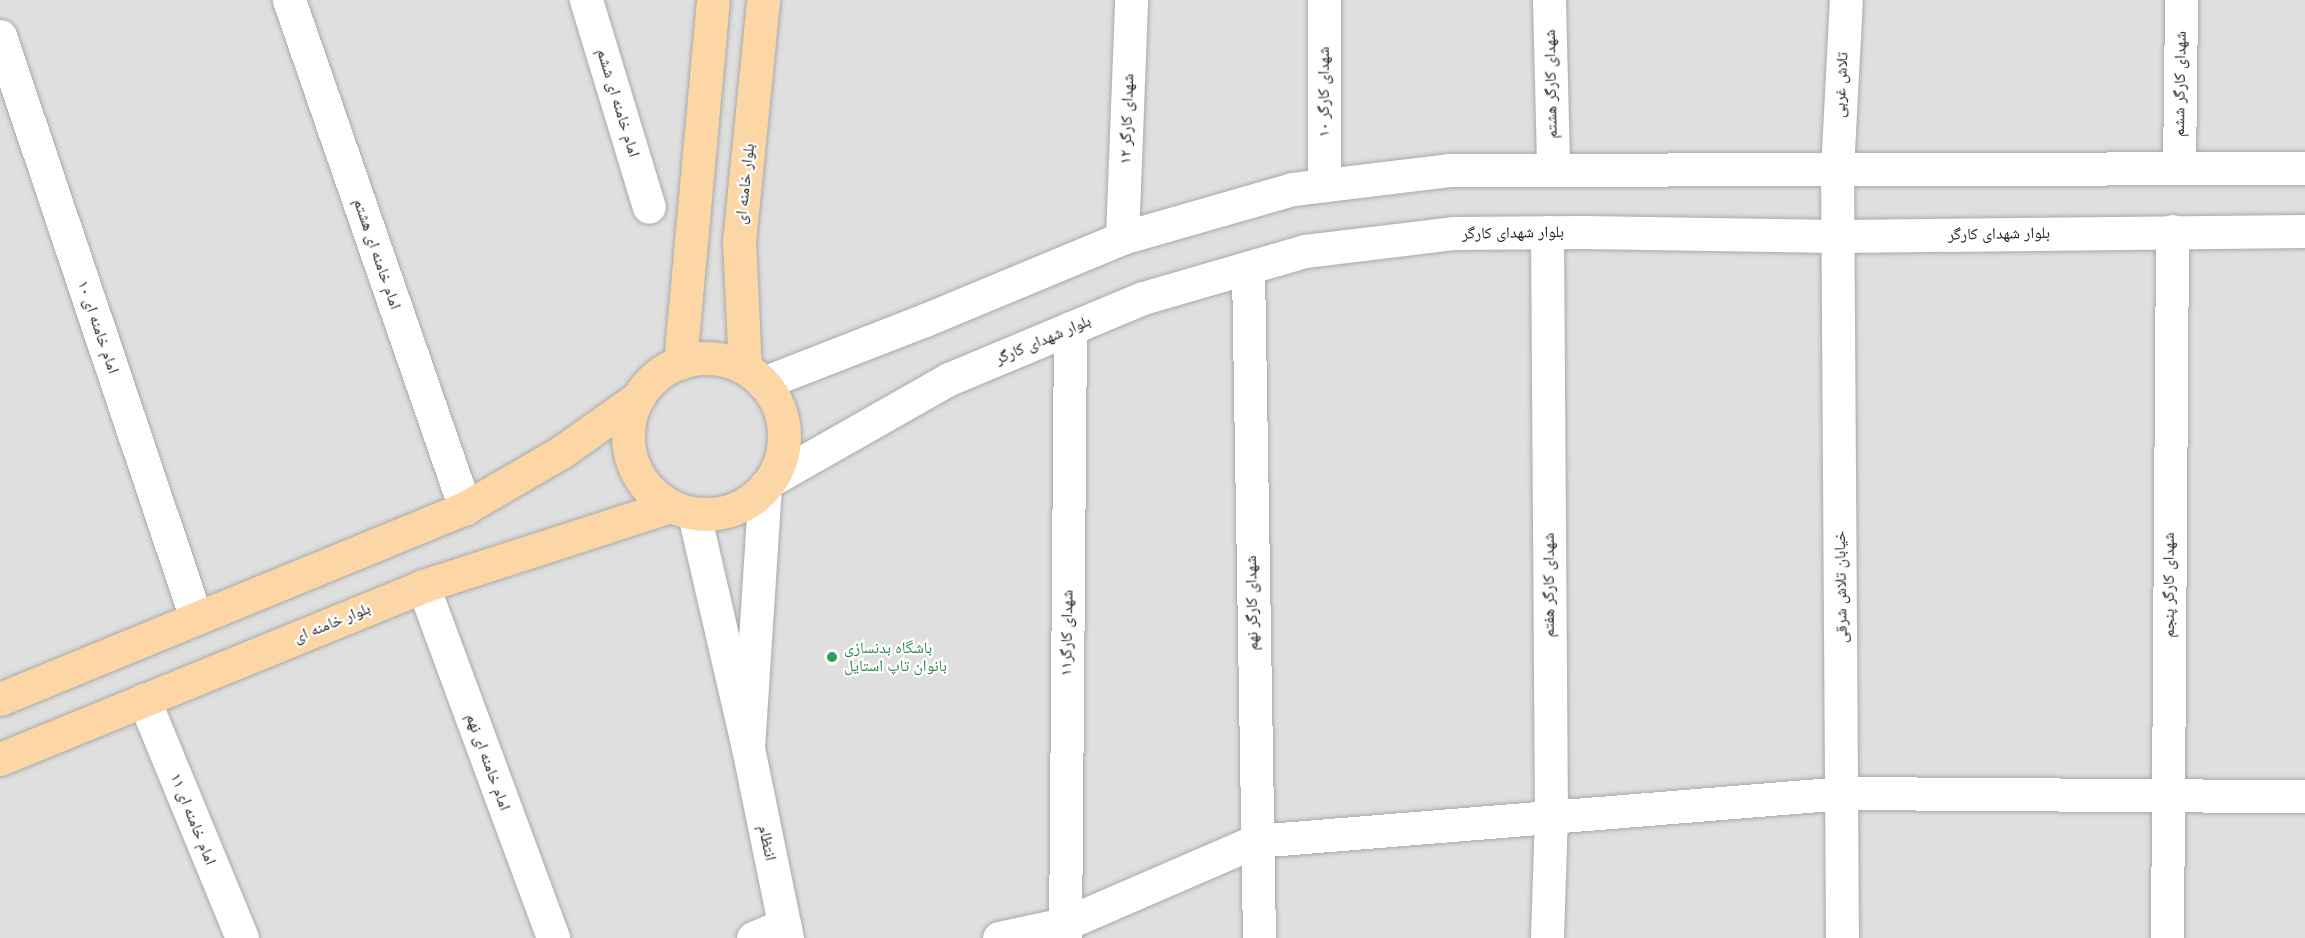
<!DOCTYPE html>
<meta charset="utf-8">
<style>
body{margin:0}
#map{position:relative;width:2305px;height:938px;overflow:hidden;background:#f2efe9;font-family:"Fira Sans","Noto Naskh Arabic",sans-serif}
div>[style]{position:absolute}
.residential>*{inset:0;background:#e0dfdf}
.roads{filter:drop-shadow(0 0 2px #a9a9a9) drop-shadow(0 0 2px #a9a9a9)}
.minor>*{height:33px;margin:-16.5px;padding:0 16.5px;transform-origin:16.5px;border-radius:16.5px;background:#fff}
.major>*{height:33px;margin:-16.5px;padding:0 16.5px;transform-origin:16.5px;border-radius:16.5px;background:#fcd6a4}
.major>.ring{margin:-16.5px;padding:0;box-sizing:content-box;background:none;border:33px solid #fcd6a4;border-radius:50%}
.dots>*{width:16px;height:16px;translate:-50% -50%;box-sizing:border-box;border:3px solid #fff;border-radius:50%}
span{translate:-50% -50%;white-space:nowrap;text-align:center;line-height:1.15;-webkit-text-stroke:4.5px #fff;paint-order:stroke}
.street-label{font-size:16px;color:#222}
.leisure-label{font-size:16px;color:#27864d}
.left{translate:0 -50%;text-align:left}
</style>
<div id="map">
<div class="residential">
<div style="clip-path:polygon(0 0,2305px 0,2305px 938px,0 938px)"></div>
</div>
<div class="roads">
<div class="minor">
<div style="left:289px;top:0;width:538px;rotate:70.89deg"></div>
<div style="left:586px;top:0;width:216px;rotate:73.1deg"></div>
<div style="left:1324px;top:0;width:185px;rotate:90deg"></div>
<div style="left:1549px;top:0;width:169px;rotate:88.6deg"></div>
<div style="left:0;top:36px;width:614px;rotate:71.39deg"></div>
<div style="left:2179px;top:168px;width:168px;rotate:-89.3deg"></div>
<div style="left:1547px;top:232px;width:583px;rotate:89.61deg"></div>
<div style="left:1551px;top:815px;width:123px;rotate:91.9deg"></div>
<div style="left:1122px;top:238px;width:238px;rotate:-87.8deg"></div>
<div style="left:1248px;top:268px;width:670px;rotate:89.06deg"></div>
<div style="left:763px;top:383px;width:174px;rotate:-21.3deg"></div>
<div style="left:925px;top:320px;width:213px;rotate:-22.6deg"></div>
<div style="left:1122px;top:238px;width:178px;rotate:-16deg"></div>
<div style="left:1293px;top:189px;width:157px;rotate:-6.9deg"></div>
<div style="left:1449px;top:170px;width:856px;rotate:-0.13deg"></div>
<div style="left:771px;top:480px;width:205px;rotate:-29.6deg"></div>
<div style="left:949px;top:379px;width:210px;rotate:-22.7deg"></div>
<div style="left:1143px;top:298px;width:169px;rotate:-16.2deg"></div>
<div style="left:1305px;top:251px;width:149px;rotate:-6.9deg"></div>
<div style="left:1453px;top:233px;width:130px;rotate:-0.4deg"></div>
<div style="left:1583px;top:232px;width:255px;rotate:0.9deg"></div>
<div style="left:1838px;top:236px;width:467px;rotate:-0.6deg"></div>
<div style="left:694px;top:514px;width:240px;rotate:77deg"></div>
<div style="left:748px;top:748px;width:262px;rotate:-86.3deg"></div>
<div style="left:423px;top:586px;width:375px;rotate:69.7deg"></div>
<div style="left:144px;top:700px;width:257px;rotate:67.6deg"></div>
<div style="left:748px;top:748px;width:194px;rotate:78.4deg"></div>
<div style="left:753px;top:938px;width:34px;rotate:-23deg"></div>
<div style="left:999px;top:938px;width:66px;rotate:-12.2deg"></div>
<div style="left:1064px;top:924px;width:209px;rotate:-23.4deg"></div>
<div style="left:1256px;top:841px;width:589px;rotate:-4.67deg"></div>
<div style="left:1843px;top:793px;width:462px;rotate:0.4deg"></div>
<div style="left:1065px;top:938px;width:610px;rotate:-89.53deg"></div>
<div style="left:1842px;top:938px;width:768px;rotate:-90.37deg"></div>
<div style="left:1837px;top:170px;width:170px;rotate:-87deg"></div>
<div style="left:2167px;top:938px;width:707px;rotate:-89.59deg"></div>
</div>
<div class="major">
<div class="ring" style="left:628px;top:358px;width:123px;height:123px"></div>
<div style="left:680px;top:363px;width:364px;rotate:-84.8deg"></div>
<div style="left:745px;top:368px;width:126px;rotate:-92.7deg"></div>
<div style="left:739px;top:242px;width:243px;rotate:-84.3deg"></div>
<div style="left:0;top:699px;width:503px;rotate:-22.33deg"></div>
<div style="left:465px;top:508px;width:110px;rotate:-30.1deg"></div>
<div style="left:560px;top:453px;width:97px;rotate:-35.3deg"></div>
<div style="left:0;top:759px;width:457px;rotate:-22.2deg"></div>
<div style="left:423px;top:586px;width:260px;rotate:-17.9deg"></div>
</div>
</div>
<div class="dots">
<div style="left:832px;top:657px;background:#2e9e5b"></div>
</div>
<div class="street-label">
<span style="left:1551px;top:84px;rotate:-91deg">شهدای کارگر هشتم</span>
<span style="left:2180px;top:84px;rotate:-89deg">شهدای کارگر ششم</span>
<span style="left:1841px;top:85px;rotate:-87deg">تلاش غربی</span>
<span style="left:1324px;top:92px;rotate:-90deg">شهدای کارگر ۱۰</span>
<span style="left:618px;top:103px;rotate:73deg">امام خامنه ای ششم</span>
<span style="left:1127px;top:119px;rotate:-88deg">شهدای کارگر ۱۲</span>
<span style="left:745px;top:184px;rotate:-84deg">بلوار خامنه ای</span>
<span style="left:1513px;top:233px;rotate:-1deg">بلوار شهدای کارگر</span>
<span style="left:1999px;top:234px;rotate:-1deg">بلوار شهدای کارگر</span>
<span style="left:377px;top:254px;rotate:71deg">امام خامنه ای هشتم</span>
<span style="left:98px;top:327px;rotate:71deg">امام خامنه ای ۱۰</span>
<span style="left:1043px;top:340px;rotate:-23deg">بلوار شهدای کارگر</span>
<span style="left:1549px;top:585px;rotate:-90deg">شهدای کارگر هفتم</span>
<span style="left:2169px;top:585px;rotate:-90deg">شهدای کارگر پنجم</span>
<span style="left:1841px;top:587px;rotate:-91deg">خیابان تلاش شرقی</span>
<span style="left:1252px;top:603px;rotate:-91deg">شهدای کارگر نهم</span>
<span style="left:332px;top:623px;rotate:-22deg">بلوار خامنه ای</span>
<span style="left:1067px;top:633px;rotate:-89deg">شهدای کارگر۱۱</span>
<span style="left:488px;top:762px;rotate:70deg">امام خامنه ای نهم</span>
<span style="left:193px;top:819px;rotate:68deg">امام خامنه ای ۱۱</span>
<span style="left:767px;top:843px;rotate:78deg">انتظام</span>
</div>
<div class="leisure-label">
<span class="left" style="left:844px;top:657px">باشگاه بدنسازی<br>بانوان تاپ استایل</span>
</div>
</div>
